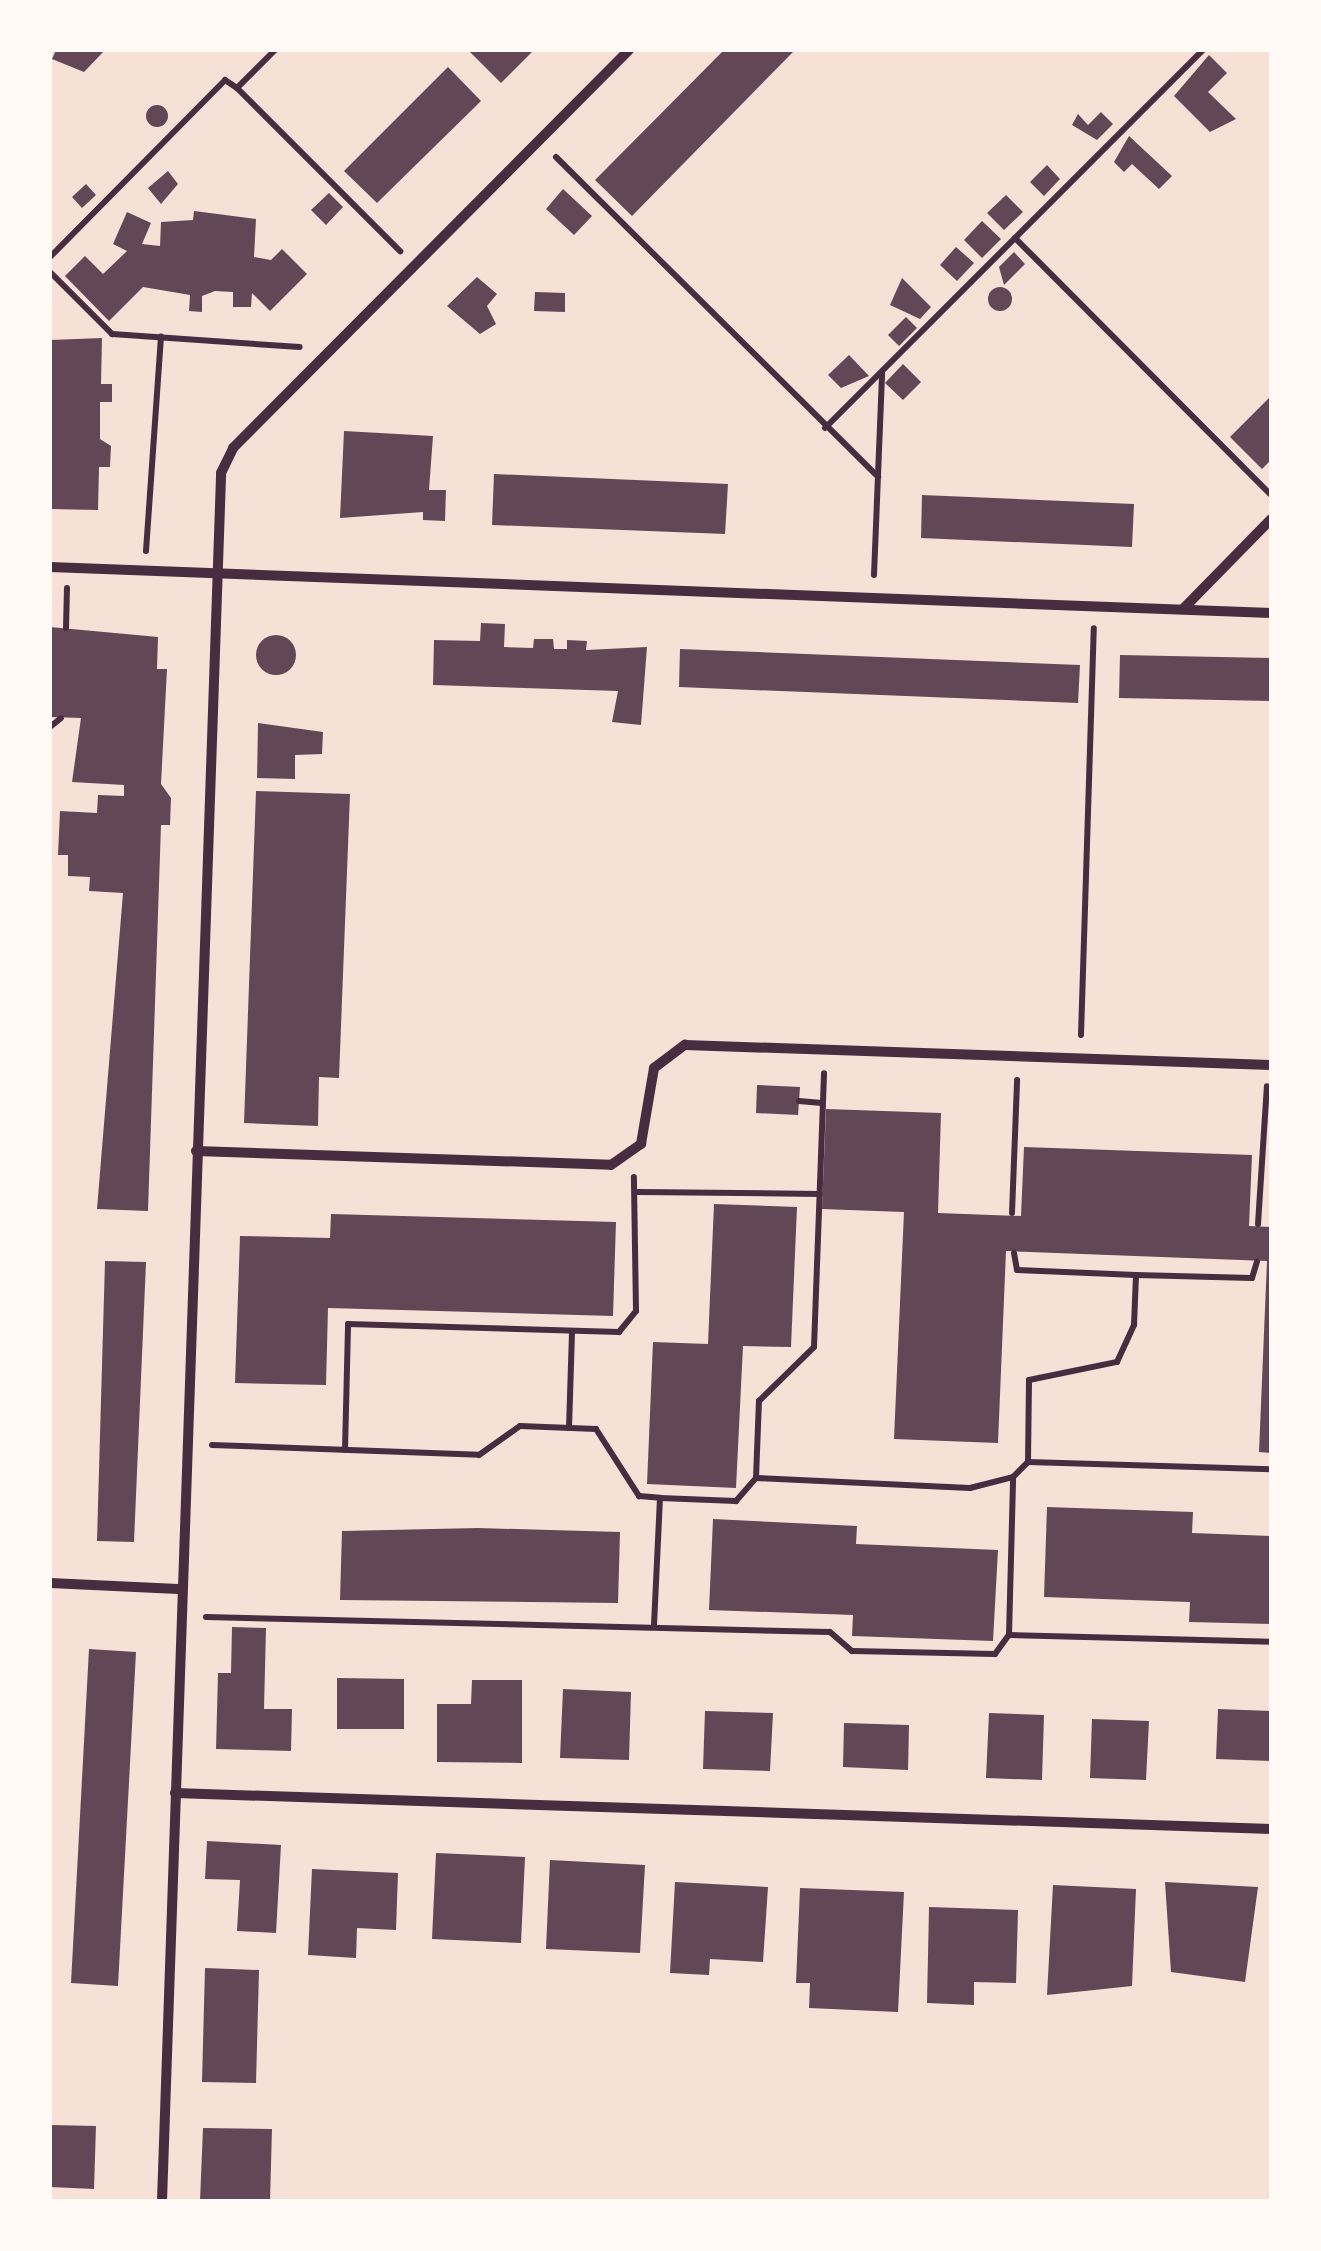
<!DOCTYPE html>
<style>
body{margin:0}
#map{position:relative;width:1321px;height:2251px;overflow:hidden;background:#f7e1d7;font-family:Cabin,sans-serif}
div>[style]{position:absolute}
.building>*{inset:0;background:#644757}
.round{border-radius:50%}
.path>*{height:6px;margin:-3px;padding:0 3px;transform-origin:3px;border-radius:3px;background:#4a2c40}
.minor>*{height:10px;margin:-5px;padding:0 5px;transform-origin:5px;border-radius:5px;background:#4a2c40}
span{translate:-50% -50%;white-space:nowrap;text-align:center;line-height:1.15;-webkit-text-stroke:8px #fffaf5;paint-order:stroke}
.frame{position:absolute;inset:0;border:52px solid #fffaf5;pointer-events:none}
</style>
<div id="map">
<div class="building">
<div style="clip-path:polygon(56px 50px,105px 50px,84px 72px,52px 59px)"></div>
<div style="clip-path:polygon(468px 50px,534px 50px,501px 83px)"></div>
<div style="clip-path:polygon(724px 50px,795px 50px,632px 216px,595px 180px)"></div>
<div style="clip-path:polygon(1209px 55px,1227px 73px,1208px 92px,1236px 119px,1210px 132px,1174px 96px)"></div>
<div style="clip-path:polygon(448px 67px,481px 101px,377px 203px,344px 171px)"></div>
<div class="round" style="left:146px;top:105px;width:22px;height:22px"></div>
<div style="clip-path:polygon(1101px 112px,1113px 124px,1097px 140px,1072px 125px,1078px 114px,1088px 125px)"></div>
<div style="clip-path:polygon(1129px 136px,1172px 176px,1159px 189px,1132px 164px,1124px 172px,1114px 162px)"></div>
<div style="clip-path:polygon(1047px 165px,1060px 179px,1044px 196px,1030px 182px)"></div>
<div style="clip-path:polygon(168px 171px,178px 184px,161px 204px,148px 188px)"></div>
<div style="clip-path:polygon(86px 184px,96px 195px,82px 208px,72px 197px)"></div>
<div style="clip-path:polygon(563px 189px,592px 216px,574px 235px,546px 209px)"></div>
<div style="clip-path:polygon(329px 193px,343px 207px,326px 225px,311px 210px)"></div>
<div style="clip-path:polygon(1006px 195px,1023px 212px,1004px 230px,987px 213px)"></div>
<div style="clip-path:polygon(194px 211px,256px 219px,254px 257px,271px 260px,282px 249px,307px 274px,270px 311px,252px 293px,251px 307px,233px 307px,233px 292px,215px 291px,202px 296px,202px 312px,189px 311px,190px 295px,143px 287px,109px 321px,65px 276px,85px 256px,103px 274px,127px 251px,113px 244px,127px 212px,151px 223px,142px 244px,160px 246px,161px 222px,193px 220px)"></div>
<div style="clip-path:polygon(982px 221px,1001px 239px,982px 258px,964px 240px)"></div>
<div style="clip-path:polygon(956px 247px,974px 263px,957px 281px,940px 265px)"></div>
<div style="clip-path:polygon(1014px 252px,1025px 264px,1004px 285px,999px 267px)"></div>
<div style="clip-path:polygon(477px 277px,497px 294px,487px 306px,496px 324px,480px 334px,447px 306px)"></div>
<div style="clip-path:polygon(902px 278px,931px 307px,920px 319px,890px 305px)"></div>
<div class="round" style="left:988px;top:287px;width:24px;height:24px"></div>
<div style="clip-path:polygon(535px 292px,565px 293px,565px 312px,534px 311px)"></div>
<div style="clip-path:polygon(906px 317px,917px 328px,899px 346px,888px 335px)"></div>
<div style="clip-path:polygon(102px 338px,101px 384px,112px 384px,112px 402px,100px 402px,100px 439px,111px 446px,110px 467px,99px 467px,98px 510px,50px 509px,50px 340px)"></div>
<div style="clip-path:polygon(849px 355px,869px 376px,841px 388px,828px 375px)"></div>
<div style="clip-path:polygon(903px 364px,921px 382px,903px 400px,885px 383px)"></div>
<div style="clip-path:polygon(1271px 396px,1271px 460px,1262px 469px,1230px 437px)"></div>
<div style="clip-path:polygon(344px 431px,433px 436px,429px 490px,446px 490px,445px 521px,423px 520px,423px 512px,340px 518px)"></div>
<div style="clip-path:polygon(494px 474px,728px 484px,725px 534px,492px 525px)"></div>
<div style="clip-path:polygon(922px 495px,1134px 504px,1132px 547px,921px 538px)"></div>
<div style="clip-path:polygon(481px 623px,505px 624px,504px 647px,533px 648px,534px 639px,553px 639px,554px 649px,567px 649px,567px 640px,587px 641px,586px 650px,647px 647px,641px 725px,612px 722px,618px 691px,433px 685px,434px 640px,480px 641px)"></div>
<div style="clip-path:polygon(50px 627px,158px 637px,157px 669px,167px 669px,161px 784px,171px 798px,170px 825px,161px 825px,148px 1211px,97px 1209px,123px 893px,89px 891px,90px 877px,68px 876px,68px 855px,58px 855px,60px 811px,97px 813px,98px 795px,124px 796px,124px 785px,72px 782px,81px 718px,50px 717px)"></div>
<div class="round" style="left:256px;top:635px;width:40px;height:40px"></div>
<div style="clip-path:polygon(680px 649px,1080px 665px,1078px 703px,679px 687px)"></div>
<div style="clip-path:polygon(1120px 655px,1271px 658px,1271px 701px,1119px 698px)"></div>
<div style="clip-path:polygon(258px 723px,323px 732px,322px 754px,295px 755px,295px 779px,257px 778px)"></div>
<div style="clip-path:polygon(256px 791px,350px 794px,339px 1078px,319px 1077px,318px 1126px,244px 1123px)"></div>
<div style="clip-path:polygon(757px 1085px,800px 1087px,798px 1115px,756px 1113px)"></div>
<div style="clip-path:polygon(826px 1109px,941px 1113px,938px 1213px,1021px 1216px,1024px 1147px,1252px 1155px,1249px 1226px,1271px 1227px,1271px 1453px,1259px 1452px,1267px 1261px,1006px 1251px,998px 1443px,894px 1439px,904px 1212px,822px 1209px)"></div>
<div style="clip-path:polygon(714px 1204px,797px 1207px,791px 1347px,743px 1346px,736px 1488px,647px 1484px,653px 1342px,708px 1344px)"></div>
<div style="clip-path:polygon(331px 1214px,616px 1222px,613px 1316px,328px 1308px,326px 1385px,235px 1383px,240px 1236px,330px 1238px)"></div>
<div style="clip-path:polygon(105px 1261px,146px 1262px,134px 1542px,97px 1541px)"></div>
<div style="clip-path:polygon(1047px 1507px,1193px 1512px,1192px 1533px,1271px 1536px,1271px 1624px,1189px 1622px,1190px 1602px,1044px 1597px)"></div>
<div style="clip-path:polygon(713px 1519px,857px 1526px,856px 1544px,998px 1550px,993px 1641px,852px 1636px,853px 1615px,709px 1610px)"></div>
<div style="clip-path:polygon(478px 1528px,620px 1532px,618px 1603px,340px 1600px,342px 1531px)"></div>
<div style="clip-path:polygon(232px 1627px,266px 1628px,264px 1709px,292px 1709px,291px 1751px,216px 1749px,218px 1673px,231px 1673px)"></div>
<div style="clip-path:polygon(89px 1649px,136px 1652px,118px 1986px,71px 1983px)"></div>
<div style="clip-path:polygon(337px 1678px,404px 1679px,404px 1729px,337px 1729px)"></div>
<div style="clip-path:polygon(472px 1680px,522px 1680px,522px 1763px,437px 1762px,437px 1704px,471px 1704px)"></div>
<div style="clip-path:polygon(563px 1689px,631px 1692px,629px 1760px,560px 1758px)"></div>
<div style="clip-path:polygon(1218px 1709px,1271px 1711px,1271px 1761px,1216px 1759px)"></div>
<div style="clip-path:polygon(705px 1711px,773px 1713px,770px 1771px,703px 1769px)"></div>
<div style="clip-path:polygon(989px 1713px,1044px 1715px,1042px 1780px,986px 1778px)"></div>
<div style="clip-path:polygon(1092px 1719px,1149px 1721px,1146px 1780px,1090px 1778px)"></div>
<div style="clip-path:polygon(844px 1723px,909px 1725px,908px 1770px,843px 1767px)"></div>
<div style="clip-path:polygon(207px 1841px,281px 1845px,276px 1933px,237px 1931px,240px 1880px,205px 1879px)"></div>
<div style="clip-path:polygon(436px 1853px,525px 1857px,521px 1943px,432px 1939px)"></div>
<div style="clip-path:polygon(550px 1860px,645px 1865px,640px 1953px,546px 1949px)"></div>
<div style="clip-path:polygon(312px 1869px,398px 1873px,396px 1930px,357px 1928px,356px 1958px,308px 1955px)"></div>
<div style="clip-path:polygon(675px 1882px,768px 1887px,763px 1962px,710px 1959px,709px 1975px,670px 1973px)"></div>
<div style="clip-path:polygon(1165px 1882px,1258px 1887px,1245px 1982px,1171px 1972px)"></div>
<div style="clip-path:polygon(1053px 1885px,1136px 1889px,1132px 1986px,1047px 1995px)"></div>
<div style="clip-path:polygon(800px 1888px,904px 1892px,898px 2012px,809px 2008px,810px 1983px,796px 1983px)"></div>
<div style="clip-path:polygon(929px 1907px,1018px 1910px,1016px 1983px,974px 1982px,974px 2005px,927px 2003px)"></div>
<div style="clip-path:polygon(205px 1968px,259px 1970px,256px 2083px,202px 2082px)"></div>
<div style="clip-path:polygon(51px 2125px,96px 2126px,94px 2189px,50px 2187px)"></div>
<div style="clip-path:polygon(203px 2128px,272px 2129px,270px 2201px,200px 2201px)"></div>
</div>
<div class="path">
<div style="left:275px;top:50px;width:54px;rotate:135deg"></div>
<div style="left:237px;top:88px;width:231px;rotate:45deg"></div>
<div style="left:556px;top:157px;width:454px;rotate:44.8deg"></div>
<div style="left:1015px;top:238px;width:363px;rotate:45.1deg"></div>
<div style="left:50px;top:257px;width:249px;rotate:-45.3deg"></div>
<div style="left:225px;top:80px;width:14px;rotate:34deg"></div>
<div style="left:50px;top:272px;width:88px;rotate:45deg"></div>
<div style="left:112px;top:334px;width:188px;rotate:4deg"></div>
<div style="left:825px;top:428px;width:535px;rotate:-45deg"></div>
<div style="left:146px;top:551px;width:215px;rotate:-86deg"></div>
<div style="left:874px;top:575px;width:202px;rotate:-87.7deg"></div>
<div style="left:66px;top:628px;width:40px;rotate:-88.6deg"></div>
<div style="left:50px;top:727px;width:14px;rotate:-39deg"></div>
<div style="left:1081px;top:1035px;width:407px;rotate:-88.2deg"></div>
<div style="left:799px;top:1101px;width:23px;rotate:5deg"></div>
<div style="left:638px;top:1192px;width:182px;rotate:0.6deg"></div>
<div style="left:1012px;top:1213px;width:133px;rotate:-87.8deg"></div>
<div style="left:1258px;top:1224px;width:138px;rotate:-86.3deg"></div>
<div style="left:1014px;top:1253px;width:17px;rotate:80deg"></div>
<div style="left:1017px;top:1270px;width:119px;rotate:2.4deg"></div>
<div style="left:569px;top:1428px;width:97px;rotate:-88.2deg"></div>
<div style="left:212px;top:1445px;width:267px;rotate:2.1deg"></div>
<div style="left:479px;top:1455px;width:50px;rotate:-35.3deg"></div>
<div style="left:520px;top:1426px;width:76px;rotate:2.3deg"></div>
<div style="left:596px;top:1429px;width:80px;rotate:57.3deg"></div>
<div style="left:639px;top:1496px;width:21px;rotate:5deg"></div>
<div style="left:660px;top:1498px;width:76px;rotate:2.3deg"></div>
<div style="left:736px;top:1501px;width:30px;rotate:-49deg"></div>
<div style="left:756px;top:1478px;width:214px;rotate:2.7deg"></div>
<div style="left:970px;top:1488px;width:44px;rotate:-14.3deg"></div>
<div style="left:345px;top:1450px;width:126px;rotate:-88.6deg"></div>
<div style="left:348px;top:1324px;width:271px;rotate:1.7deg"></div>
<div style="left:619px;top:1332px;width:27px;rotate:-51deg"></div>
<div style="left:636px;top:1311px;width:134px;rotate:-90.9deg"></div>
<div style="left:1028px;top:1462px;width:82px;rotate:-89.3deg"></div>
<div style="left:1029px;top:1380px;width:90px;rotate:-11.6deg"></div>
<div style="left:1117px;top:1362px;width:41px;rotate:-65.3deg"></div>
<div style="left:1134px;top:1325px;width:50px;rotate:-87.7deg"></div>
<div style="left:1136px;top:1275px;width:116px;rotate:1.5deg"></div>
<div style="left:1252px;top:1278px;width:17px;rotate:-73deg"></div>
<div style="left:756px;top:1478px;width:77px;rotate:-87.8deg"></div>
<div style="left:759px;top:1401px;width:77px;rotate:-44.5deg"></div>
<div style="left:814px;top:1347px;width:274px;rotate:-87.9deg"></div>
<div style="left:206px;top:1617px;width:624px;rotate:1.38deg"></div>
<div style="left:830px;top:1632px;width:29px;rotate:41deg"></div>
<div style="left:852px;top:1651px;width:143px;rotate:1.2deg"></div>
<div style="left:995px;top:1654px;width:24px;rotate:-54deg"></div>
<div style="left:1009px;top:1635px;width:262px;rotate:1.5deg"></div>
<div style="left:654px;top:1625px;width:127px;rotate:-87.3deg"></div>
<div style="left:1009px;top:1635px;width:158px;rotate:-88.5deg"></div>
<div style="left:1013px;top:1477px;width:21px;rotate:-45deg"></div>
<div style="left:1028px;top:1462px;width:243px;rotate:1.7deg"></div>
</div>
<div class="minor">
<div style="left:50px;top:567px;width:1222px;rotate:2.16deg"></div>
<div style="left:1183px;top:609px;width:126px;rotate:-45.6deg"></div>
<div style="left:196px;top:1151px;width:415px;rotate:1.9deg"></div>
<div style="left:611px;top:1165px;width:37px;rotate:-35deg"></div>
<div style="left:641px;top:1144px;width:77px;rotate:-80.3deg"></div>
<div style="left:654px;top:1068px;width:39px;rotate:-37deg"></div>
<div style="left:685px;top:1045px;width:586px;rotate:1.95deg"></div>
<div style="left:50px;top:1583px;width:128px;rotate:2.7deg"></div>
<div style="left:175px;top:1793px;width:1097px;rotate:1.88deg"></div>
<div style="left:162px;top:2201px;width:1729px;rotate:-88.04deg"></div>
<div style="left:221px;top:473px;width:28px;rotate:-64deg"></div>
<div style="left:233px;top:448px;width:561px;rotate:-45.14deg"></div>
</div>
<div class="frame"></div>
</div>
